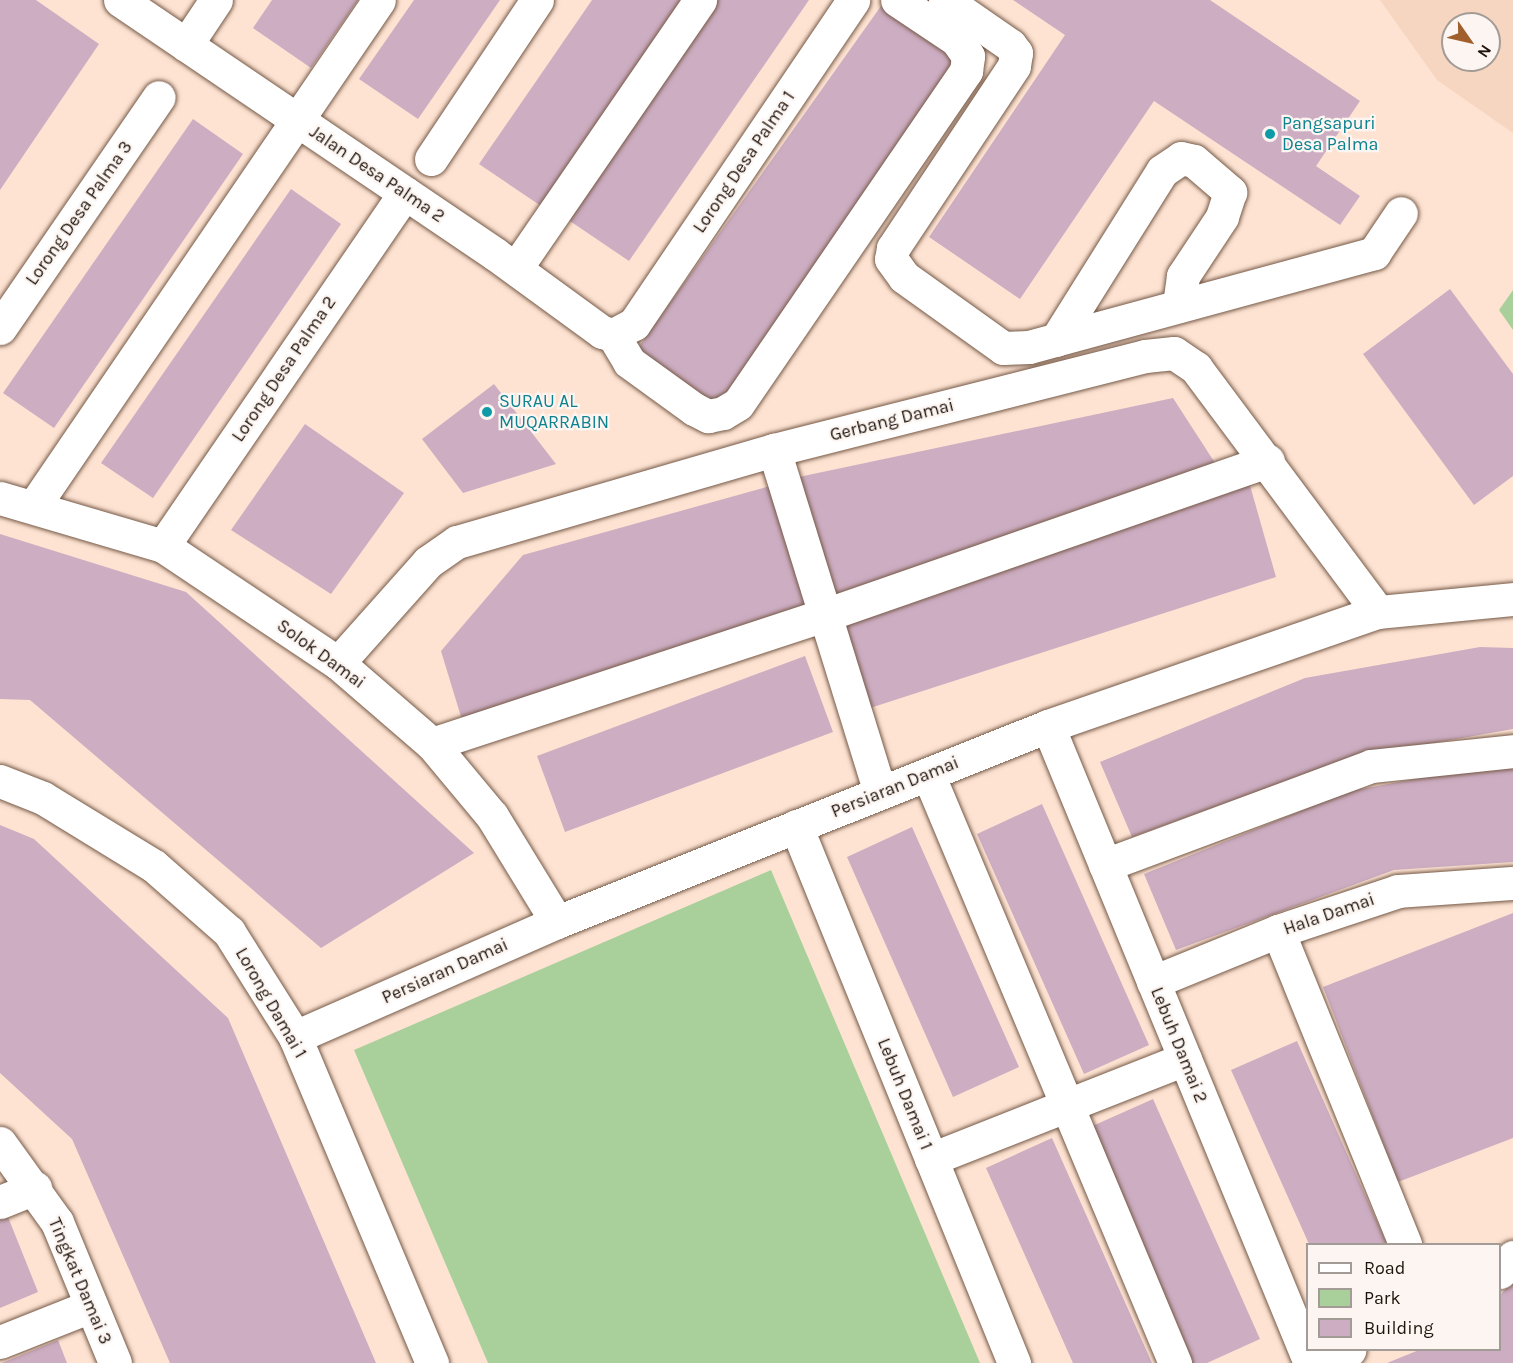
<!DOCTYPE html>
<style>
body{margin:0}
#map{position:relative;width:1513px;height:1363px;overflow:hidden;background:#fee3d2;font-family:Karla,sans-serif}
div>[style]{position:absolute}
.built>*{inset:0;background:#f6d5c1}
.green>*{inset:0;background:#a9d09b}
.building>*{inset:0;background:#cdadc2}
.roads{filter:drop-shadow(0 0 2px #755947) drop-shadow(0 0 2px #755947)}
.minor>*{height:33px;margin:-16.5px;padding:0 16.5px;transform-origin:16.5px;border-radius:16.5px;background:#fff}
.dots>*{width:16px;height:16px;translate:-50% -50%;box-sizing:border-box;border:3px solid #fcf5f1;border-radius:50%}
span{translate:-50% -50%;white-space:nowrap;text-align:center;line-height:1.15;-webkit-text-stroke:4.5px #fcf5f1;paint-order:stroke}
.culture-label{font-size:18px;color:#0d838f}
.left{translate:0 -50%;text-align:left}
.street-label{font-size:18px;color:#1e130c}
.legend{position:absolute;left:1306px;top:1243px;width:195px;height:108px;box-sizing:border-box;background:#fcf5f1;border:2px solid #a39b95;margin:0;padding:8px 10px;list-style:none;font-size:18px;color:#1e130c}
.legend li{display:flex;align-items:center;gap:12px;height:30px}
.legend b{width:30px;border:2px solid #a39b95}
.north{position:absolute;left:1441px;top:12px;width:60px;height:60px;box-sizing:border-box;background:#fcf5f1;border:2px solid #a39b95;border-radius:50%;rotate:124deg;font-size:16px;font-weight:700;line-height:24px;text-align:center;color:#1e130c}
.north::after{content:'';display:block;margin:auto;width:21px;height:27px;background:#a05f2b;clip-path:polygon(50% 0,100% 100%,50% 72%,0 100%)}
</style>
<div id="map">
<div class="built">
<div style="clip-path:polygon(evenodd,1380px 0,1513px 0,1513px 133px,1437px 80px,1380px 0,1453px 24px,1489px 24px,1489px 60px,1453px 60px,1453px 24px)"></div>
</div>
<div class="green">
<div style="clip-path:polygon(1513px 290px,1513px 330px,1499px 310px)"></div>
<div style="clip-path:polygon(771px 870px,980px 1363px,488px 1363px,354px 1050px)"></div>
</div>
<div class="building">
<div style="clip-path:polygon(0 0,36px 0,99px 44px,0 190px)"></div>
<div style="clip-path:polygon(272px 0,358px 0,311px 68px,253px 28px)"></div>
<div style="clip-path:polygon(414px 0,500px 0,418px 119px,359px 79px)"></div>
<div style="clip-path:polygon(592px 0,683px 0,541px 206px,479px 164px)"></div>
<div style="clip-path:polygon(718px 0,809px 0,629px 261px,567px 219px)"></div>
<div style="clip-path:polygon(1013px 0,1210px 0,1360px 101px,1316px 166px,1360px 196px,1340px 225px,1154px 101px,1020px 299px,929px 237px,1065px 35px)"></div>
<div style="clip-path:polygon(881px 6px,958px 55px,716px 410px,633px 355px)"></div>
<div style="clip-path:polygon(193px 119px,243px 154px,54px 428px,3px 393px)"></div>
<div style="clip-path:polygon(291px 189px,341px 224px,153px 498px,101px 463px)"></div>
<div style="clip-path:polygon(1450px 289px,1513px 374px,1513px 476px,1474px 505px,1363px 354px)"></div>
<div style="clip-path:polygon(494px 384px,556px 464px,463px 493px,422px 439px)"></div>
<div style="clip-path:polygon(1173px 398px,1217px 466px,830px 596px,794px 478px)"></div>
<div style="clip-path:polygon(305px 424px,404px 493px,331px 594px,231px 530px)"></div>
<div style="clip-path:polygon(1249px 482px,1276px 577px,870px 708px,844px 623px)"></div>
<div style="clip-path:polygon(770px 486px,811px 608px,462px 720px,441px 651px,523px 555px)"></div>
<div style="clip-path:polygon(0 534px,186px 592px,474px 853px,321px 948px,30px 700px,0 699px)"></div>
<div style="clip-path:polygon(1480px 647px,1513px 648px,1513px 729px,1350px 758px,1132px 837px,1100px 762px,1305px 678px)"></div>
<div style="clip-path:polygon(805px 656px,833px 732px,565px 832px,537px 756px)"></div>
<div style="clip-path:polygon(1513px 761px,1513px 862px,1394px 870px,1176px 950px,1144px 874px,1350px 791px)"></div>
<div style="clip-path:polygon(1042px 804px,1149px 1045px,1084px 1074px,977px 834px)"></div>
<div style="clip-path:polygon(0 825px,34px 839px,228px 1018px,376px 1363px,170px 1363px,72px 1139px,0 1073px)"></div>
<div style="clip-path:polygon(912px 827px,1019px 1067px,953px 1097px,847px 857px)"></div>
<div style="clip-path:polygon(1513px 913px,1513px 1138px,1398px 1182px,1323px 987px)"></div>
<div style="clip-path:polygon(1297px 1041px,1387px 1244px,1309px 1244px,1231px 1070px)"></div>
<div style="clip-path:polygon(1153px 1099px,1260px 1339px,1207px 1363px,1192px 1363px,1088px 1128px)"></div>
<div style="clip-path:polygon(1052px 1138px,1152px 1363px,1073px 1363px,986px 1168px)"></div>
<div style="clip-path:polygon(6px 1212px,38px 1292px,0 1308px,0 1215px)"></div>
<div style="clip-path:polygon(1513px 1281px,1513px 1363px,1387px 1363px,1419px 1350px,1500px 1350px,1500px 1295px)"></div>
<div style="clip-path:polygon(58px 1340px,67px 1363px,2px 1363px)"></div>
</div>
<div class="roads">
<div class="minor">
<div style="left:120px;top:0;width:453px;rotate:34.1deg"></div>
<div style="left:495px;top:254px;width:132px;rotate:36.1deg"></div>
<div style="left:602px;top:332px;width:11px;rotate:15deg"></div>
<div style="left:613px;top:335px;width:24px;rotate:-28deg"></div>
<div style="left:634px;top:324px;width:391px;rotate:-55.9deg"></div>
<div style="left:945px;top:0;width:79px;rotate:34.7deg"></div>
<div style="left:1010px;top:45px;width:10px;rotate:53deg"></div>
<div style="left:1016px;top:53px;width:13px;rotate:99deg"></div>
<div style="left:1014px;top:66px;width:219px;rotate:123.6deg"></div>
<div style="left:893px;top:248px;width:11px;rotate:100deg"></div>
<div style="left:891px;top:259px;width:22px;rotate:54deg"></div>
<div style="left:904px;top:277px;width:122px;rotate:35.6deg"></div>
<div style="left:1003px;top:348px;width:26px;rotate:-2deg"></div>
<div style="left:1029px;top:347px;width:358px;rotate:-15.2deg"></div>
<div style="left:1374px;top:253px;width:48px;rotate:-56deg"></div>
<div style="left:186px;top:45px;width:54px;rotate:-56.3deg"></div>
<div style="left:431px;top:159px;width:191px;rotate:-56.3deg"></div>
<div style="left:516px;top:268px;width:325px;rotate:-55.5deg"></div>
<div style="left:0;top:328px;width:280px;rotate:-55.5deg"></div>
<div style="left:613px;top:335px;width:31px;rotate:59deg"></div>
<div style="left:629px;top:362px;width:80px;rotate:35.9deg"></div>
<div style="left:694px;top:409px;width:16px;rotate:27deg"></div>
<div style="left:708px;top:416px;width:15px;rotate:-11deg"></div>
<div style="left:723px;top:413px;width:17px;rotate:-31deg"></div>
<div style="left:738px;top:404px;width:404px;rotate:-55.6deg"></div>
<div style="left:966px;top:71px;width:15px;rotate:-82deg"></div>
<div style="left:968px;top:56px;width:19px;rotate:-125deg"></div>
<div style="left:957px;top:40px;width:72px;rotate:-146.3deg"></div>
<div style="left:1056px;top:340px;width:199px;rotate:-57.9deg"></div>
<div style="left:1162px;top:171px;width:23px;rotate:-34deg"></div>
<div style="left:1181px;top:158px;width:13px;rotate:13deg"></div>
<div style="left:1194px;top:161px;width:48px;rotate:40.7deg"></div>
<div style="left:1230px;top:192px;width:26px;rotate:108deg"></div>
<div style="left:1222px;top:217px;width:71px;rotate:123.5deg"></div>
<div style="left:1183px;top:276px;width:30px;rotate:98deg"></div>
<div style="left:774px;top:450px;width:358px;rotate:72.8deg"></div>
<div style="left:0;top:498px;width:170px;rotate:16.4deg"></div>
<div style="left:163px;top:546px;width:211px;rotate:33.8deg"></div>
<div style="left:338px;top:663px;width:124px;rotate:40.8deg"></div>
<div style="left:432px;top:744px;width:94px;rotate:50.2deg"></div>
<div style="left:492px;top:816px;width:124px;rotate:58.5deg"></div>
<div style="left:34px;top:506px;width:612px;rotate:-55.71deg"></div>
<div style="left:163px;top:546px;width:428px;rotate:-55.6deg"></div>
<div style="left:338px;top:663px;width:135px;rotate:-48.3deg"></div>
<div style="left:428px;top:562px;width:35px;rotate:-35deg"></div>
<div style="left:457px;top:542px;width:330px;rotate:-16.2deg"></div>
<div style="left:774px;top:450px;width:383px;rotate:-14.2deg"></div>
<div style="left:1145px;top:356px;width:29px;rotate:-6deg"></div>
<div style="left:1174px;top:353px;width:27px;rotate:34deg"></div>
<div style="left:1196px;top:368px;width:304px;rotate:53.3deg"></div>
<div style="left:1048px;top:726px;width:689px;rotate:67.64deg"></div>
<div style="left:432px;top:744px;width:414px;rotate:-18.2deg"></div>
<div style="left:825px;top:615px;width:469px;rotate:-19.2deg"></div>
<div style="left:928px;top:774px;width:639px;rotate:67.25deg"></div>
<div style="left:0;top:781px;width:46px;rotate:21.6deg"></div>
<div style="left:43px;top:798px;width:130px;rotate:31.5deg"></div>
<div style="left:154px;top:866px;width:100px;rotate:41.3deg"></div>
<div style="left:229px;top:932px;width:124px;rotate:57.8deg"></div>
<div style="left:295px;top:1037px;width:354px;rotate:67.2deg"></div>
<div style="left:796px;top:826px;width:580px;rotate:67.9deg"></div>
<div style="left:1105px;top:865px;width:284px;rotate:-20.4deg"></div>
<div style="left:1371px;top:766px;width:143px;rotate:-6deg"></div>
<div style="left:1278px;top:931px;width:338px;rotate:67.9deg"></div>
<div style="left:1153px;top:982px;width:135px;rotate:-22.2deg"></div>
<div style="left:1278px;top:931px;width:126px;rotate:-18.4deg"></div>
<div style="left:1398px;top:891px;width:115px;rotate:-4deg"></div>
<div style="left:295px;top:1037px;width:286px;rotate:-23.7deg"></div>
<div style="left:557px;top:922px;width:529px;rotate:-21.76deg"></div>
<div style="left:1048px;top:726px;width:349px;rotate:-19.1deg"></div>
<div style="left:1378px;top:612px;width:136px;rotate:-5.5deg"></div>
<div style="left:0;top:1143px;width:97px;rotate:54.2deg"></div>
<div style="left:57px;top:1222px;width:152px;rotate:67.6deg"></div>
<div style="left:931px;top:1159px;width:273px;rotate:-21.5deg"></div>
<div style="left:0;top:1202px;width:38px;rotate:-22deg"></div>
<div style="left:1500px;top:1272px;width:20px;rotate:-49deg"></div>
<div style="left:0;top:1342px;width:98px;rotate:-21.6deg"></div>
<div style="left:1317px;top:1363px;width:35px;rotate:-22deg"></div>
</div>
</div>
<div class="dots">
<div style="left:1270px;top:134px;background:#0f9aa8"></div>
<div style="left:487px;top:412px;background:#0f9aa8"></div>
</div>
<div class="culture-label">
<span class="left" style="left:1282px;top:134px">Pangsapuri<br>Desa Palma</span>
<span class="left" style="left:499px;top:412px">SURAU AL<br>MUQARRABIN</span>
</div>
<div class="street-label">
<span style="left:744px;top:162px;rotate:-56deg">Lorong Desa Palma 1</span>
<span style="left:377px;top:174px;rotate:34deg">Jalan Desa Palma 2</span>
<span style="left:79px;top:213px;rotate:-55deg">Lorong Desa Palma 3</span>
<span style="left:284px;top:369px;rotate:-56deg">Lorong Desa Palma 2</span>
<span style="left:892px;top:420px;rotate:-14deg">Gerbang Damai</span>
<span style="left:321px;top:654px;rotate:36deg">Solok Damai</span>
<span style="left:895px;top:787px;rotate:-22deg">Persiaran Damai</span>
<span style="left:1329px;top:914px;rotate:-19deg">Hala Damai</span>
<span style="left:445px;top:971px;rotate:-24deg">Persiaran Damai</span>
<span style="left:271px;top:1003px;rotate:60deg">Lorong Damai 1</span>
<span style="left:1179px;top:1045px;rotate:68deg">Lebuh Damai 2</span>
<span style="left:905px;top:1094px;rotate:68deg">Lebuh Damai 1</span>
<span style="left:80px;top:1281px;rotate:67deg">Tingkat Damai 3</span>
</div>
<ul class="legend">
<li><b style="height:8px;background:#fff"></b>Road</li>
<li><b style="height:16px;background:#a9d09b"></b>Park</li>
<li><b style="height:16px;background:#cdadc2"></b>Building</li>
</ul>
<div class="north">N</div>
</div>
